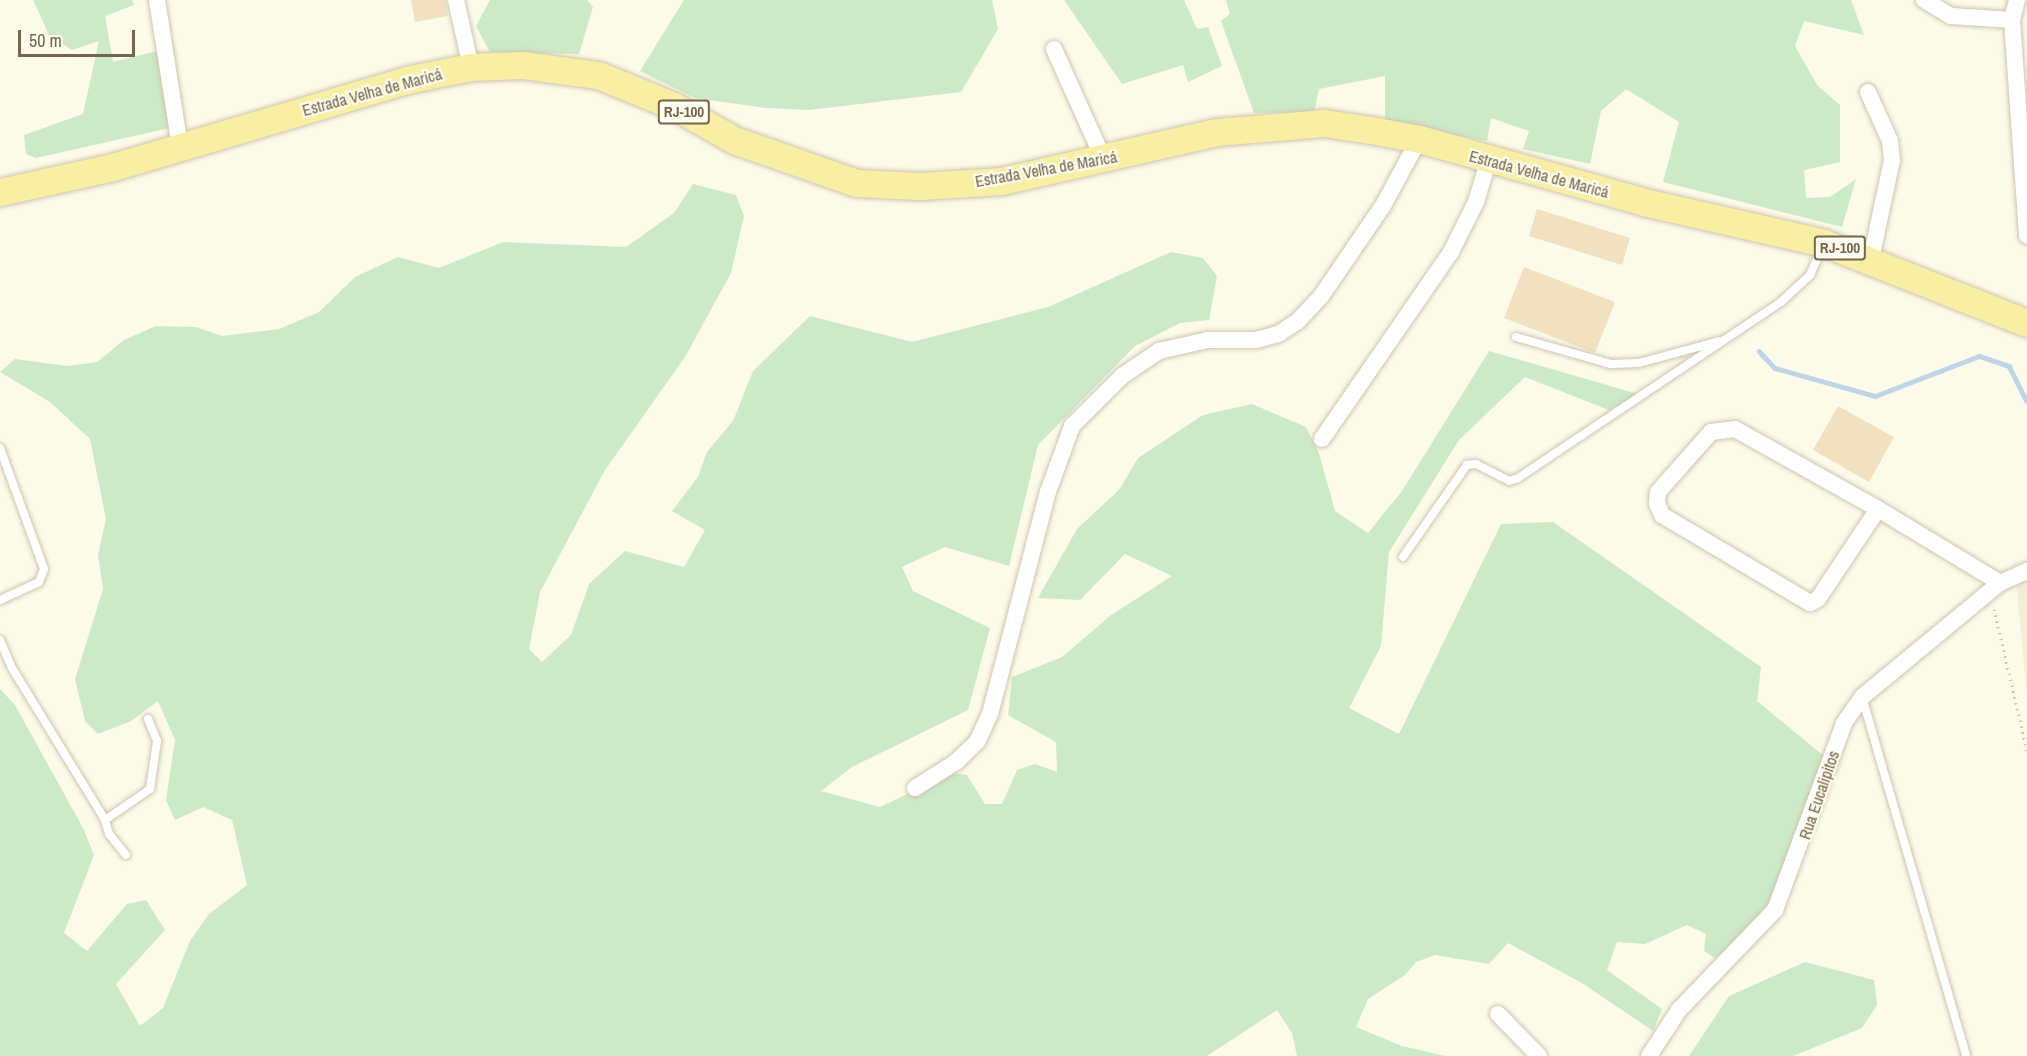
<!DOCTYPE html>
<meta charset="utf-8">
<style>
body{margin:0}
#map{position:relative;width:2027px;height:1056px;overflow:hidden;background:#fcfae9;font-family:"Archivo Narrow",sans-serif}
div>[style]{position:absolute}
.residential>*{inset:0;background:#f4eed7}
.green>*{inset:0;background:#cceac7}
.stream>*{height:4.5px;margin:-2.25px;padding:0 2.25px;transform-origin:2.25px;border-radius:2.25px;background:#bdd5e6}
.building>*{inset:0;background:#f1e1c1}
.path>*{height:3px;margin-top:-1.5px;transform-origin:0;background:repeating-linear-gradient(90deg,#d7c5a3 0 1.5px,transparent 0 6px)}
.roads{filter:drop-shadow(0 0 2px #cec5af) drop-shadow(0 0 2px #cec5af)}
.service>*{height:8px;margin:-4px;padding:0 4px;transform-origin:4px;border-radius:4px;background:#fff}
.minor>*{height:16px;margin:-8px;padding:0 8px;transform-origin:8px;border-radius:8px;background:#fff}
.primary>*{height:27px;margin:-13.5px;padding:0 13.5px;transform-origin:13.5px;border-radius:13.5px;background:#f9efa3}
span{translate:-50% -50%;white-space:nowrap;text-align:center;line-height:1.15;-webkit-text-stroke:4.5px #fffdef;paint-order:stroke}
.shield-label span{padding:2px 4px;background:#fffdef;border:2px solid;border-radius:4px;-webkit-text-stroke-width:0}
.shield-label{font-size:15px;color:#76664d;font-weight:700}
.street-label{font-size:16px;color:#76664d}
.scale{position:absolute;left:18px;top:30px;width:117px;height:27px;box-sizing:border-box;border:3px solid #76664d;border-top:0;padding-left:8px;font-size:18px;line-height:21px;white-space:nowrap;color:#76664d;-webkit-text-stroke:4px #fffdef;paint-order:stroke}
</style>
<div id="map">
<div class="residential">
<div style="clip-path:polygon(2027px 577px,2027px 694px,2016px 582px)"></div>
</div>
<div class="green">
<div style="clip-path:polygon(33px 0,132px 0,134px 5px,105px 16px,113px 62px,157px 51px,170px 128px,36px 158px,26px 154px,24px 135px,83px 114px,99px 41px,72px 50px,49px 35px)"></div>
<div style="clip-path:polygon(490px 0,587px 0,593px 7px,579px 54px,490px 52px,476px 26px)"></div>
<div style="clip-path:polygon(684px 0,992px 0,998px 29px,961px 92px,809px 110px,766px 108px,695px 98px,640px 71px)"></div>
<div style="clip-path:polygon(1064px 0,1184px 0,1197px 29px,1208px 27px,1222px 66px,1188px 82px,1183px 65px,1122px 84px)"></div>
<div style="clip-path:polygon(1226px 0,1851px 0,1864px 35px,1804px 21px,1795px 46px,1817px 85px,1840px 105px,1840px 162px,1804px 170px,1806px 198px,1830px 197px,1856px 179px,1842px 227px,1663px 182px,1679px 122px,1626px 89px,1601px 111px,1590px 164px,1523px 149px,1529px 131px,1491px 118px,1487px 141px,1385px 121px,1385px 76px,1319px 89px,1314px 112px,1254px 113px,1221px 21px,1230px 14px)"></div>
<div style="clip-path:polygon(693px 184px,736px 195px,744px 216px,731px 273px,685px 357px,605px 470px,540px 592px,529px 649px,542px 662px,571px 635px,589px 584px,625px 551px,684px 567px,705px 530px,672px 511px,698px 477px,707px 452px,733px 421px,753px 371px,810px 316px,912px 342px,1048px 307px,1171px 252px,1203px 258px,1217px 276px,1209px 320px,1180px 323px,1135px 346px,1038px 445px,1009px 566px,945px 547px,902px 567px,913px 591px,990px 628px,968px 710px,852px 767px,821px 791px,880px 807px,951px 773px,967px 775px,985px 804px,1002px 804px,1017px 770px,1035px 764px,1057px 772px,1056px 742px,1008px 715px,1012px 677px,1062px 657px,1111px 615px,1172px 576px,1125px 554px,1080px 600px,1038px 598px,1077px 529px,1119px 490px,1138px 458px,1203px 415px,1252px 404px,1306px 427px,1319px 453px,1335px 511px,1368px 533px,1402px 491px,1489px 351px,1638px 394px,1609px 410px,1525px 377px,1459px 440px,1389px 552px,1381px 646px,1349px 708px,1399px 734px,1501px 524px,1553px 522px,1761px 667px,1757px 701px,1824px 756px,1783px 873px,1756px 926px,1715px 958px,1704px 951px,1706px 934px,1687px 925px,1645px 944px,1617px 942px,1607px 970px,1662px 1009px,1653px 1031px,1582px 983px,1508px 943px,1489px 964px,1435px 955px,1416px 962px,1405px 975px,1368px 999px,1356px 1027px,1402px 1046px,1446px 1056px,1297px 1056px,1292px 1033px,1277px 1010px,1207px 1056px,0 1056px,0 689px,15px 705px,83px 828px,94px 855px,64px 933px,87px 951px,127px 904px,146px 900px,165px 930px,116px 984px,140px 1026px,163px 1008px,190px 941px,209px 914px,247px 885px,232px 820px,203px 807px,175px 820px,166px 800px,175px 740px,158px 701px,131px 721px,98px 734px,85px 721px,75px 679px,103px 589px,98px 555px,106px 519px,90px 439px,50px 402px,0 372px,15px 359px,67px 366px,97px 362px,124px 340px,156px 326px,196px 327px,222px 336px,279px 329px,319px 312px,355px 277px,398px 257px,439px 268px,503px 242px,626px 247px,674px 213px)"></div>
<div style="clip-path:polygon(1805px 962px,1874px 980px,1877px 1005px,1862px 1028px,1793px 1056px,1689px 1056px,1729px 996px)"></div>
</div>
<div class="stream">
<div style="left:1759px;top:351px;width:23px;rotate:47deg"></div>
<div style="left:1775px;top:368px;width:104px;rotate:15.6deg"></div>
<div style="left:1875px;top:396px;width:111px;rotate:-21deg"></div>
<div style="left:1979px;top:356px;width:32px;rotate:18deg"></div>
<div style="left:2009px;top:366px;width:39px;rotate:63deg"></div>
</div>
<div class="building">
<div style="clip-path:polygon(411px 0,445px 0,448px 16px,415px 22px)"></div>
<div style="clip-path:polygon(1537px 209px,1630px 238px,1622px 265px,1529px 236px)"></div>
<div style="clip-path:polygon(1524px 267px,1615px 302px,1595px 353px,1504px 318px)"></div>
<div style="clip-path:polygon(1838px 406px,1894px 437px,1869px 482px,1813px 450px)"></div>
</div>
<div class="path">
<div style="left:1994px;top:609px;width:146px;rotate:76.9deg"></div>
</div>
<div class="roads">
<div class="service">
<div style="left:1516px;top:337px;width:99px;rotate:15.9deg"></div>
<div style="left:1611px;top:364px;width:28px;rotate:-2deg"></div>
<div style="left:1639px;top:363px;width:84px;rotate:-15.2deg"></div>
<div style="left:0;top:448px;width:129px;rotate:70deg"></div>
<div style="left:44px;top:569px;width:14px;rotate:111deg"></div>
<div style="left:39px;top:582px;width:43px;rotate:155.2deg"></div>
<div style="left:1403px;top:557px;width:112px;rotate:-55.2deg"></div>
<div style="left:1467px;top:465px;width:9px;rotate:-6deg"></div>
<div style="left:1476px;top:464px;width:37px;rotate:27deg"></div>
<div style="left:1509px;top:481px;width:9px;rotate:-18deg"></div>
<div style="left:1518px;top:478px;width:316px;rotate:-33.8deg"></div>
<div style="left:1781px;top:302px;width:40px;rotate:-43deg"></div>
<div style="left:1810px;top:275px;width:32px;rotate:-66deg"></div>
<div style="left:0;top:640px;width:30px;rotate:67deg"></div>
<div style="left:12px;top:668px;width:178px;rotate:58.5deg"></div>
<div style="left:1862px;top:697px;width:374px;rotate:73.8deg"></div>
<div style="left:126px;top:855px;width:27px;rotate:-129deg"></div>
<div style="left:109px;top:834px;width:15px;rotate:-106deg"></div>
<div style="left:105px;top:820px;width:55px;rotate:-34.6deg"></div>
<div style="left:150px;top:789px;width:49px;rotate:-81.7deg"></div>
<div style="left:157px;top:741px;width:24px;rotate:-112deg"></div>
</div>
<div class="minor">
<div style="left:157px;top:0;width:149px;rotate:81.1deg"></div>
<div style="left:456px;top:0;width:69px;rotate:77.4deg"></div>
<div style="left:1924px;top:0;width:31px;rotate:31deg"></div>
<div style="left:1951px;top:16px;width:61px;rotate:3.8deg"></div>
<div style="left:2017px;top:0;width:21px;rotate:104deg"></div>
<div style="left:2012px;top:20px;width:216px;rotate:86deg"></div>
<div style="left:1054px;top:49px;width:122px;rotate:65.8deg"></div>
<div style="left:1868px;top:92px;width:54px;rotate:65.8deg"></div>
<div style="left:1890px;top:141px;width:19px;rotate:84deg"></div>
<div style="left:1892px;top:160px;width:101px;rotate:102deg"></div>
<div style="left:1322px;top:439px;width:227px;rotate:-55.4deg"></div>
<div style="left:1451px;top:252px;width:56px;rotate:-63.4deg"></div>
<div style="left:1476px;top:202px;width:42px;rotate:-73.3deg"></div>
<div style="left:1878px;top:509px;width:108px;rotate:123.7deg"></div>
<div style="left:1818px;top:599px;width:9px;rotate:153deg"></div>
<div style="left:1810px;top:603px;width:172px;rotate:-149.3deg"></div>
<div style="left:1662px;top:515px;width:13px;rotate:-113deg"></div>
<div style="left:1657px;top:503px;width:11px;rotate:-85deg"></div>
<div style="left:1658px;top:492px;width:80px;rotate:-48.5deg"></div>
<div style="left:1711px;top:432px;width:24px;rotate:-7deg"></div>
<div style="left:1735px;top:429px;width:164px;rotate:29.2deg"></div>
<div style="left:1878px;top:509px;width:143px;rotate:31.2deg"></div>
<div style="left:915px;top:788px;width:49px;rotate:-32.4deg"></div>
<div style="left:956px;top:762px;width:29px;rotate:-44deg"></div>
<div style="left:977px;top:742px;width:31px;rotate:-65deg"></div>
<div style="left:990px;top:714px;width:229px;rotate:-75.4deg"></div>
<div style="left:1048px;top:492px;width:70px;rotate:-70deg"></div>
<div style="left:1072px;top:426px;width:71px;rotate:-45deg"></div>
<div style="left:1122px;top:376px;width:45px;rotate:-34deg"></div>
<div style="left:1159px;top:351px;width:50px;rotate:-12.7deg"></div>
<div style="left:1208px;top:340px;width:48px"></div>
<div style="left:1256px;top:340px;width:23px;rotate:-15deg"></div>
<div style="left:1278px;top:334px;width:24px;rotate:-33deg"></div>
<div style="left:1298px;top:321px;width:35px;rotate:-47deg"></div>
<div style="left:1322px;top:295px;width:110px;rotate:-55.7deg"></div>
<div style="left:1384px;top:204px;width:74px;rotate:-61.7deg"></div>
<div style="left:1498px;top:1014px;width:59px;rotate:45.7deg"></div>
<div style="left:1649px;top:1056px;width:55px;rotate:-56.9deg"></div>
<div style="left:1679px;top:1010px;width:139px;rotate:-46.2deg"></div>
<div style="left:1775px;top:910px;width:199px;rotate:-69.7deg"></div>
<div style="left:1844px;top:723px;width:32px;rotate:-55deg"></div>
<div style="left:1862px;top:697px;width:179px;rotate:-39.6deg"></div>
<div style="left:2000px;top:583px;width:30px;rotate:-24deg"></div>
</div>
<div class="primary">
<div style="left:0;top:192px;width:116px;rotate:-12.5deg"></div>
<div style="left:113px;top:167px;width:306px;rotate:-16.5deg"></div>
<div style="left:406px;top:80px;width:66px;rotate:-11.3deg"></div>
<div style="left:471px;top:67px;width:52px;rotate:-2.2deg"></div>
<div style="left:523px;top:65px;width:76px;rotate:7.6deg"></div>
<div style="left:598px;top:75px;width:82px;rotate:22.2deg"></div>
<div style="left:674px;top:106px;width:69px;rotate:29.5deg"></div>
<div style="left:734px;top:140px;width:129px;rotate:19.4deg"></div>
<div style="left:856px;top:183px;width:64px;rotate:2.7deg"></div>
<div style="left:920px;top:186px;width:81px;rotate:-3.5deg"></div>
<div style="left:1001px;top:181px;width:221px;rotate:-12.8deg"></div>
<div style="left:1217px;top:132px;width:107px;rotate:-4.8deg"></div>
<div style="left:1324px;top:123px;width:48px;rotate:8.5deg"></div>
<div style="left:1371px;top:130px;width:49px;rotate:10.6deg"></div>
<div style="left:1419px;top:139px;width:234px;rotate:15.6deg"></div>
<div style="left:1644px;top:202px;width:185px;rotate:12.8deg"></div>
<div style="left:1824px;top:243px;width:218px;rotate:21.5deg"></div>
</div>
</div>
<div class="shield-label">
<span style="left:684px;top:112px">RJ-100</span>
<span style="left:1840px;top:248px">RJ-100</span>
</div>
<div class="street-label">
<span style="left:372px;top:92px;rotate:-15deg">Estrada Velha de Maricá</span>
<span style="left:1046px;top:169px;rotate:-10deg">Estrada Velha de Maricá</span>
<span style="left:1539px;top:174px;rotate:15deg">Estrada Velha de Maricá</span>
<span style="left:1819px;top:795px;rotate:-71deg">Rua Eucalipitos</span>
</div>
<div class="scale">50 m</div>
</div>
